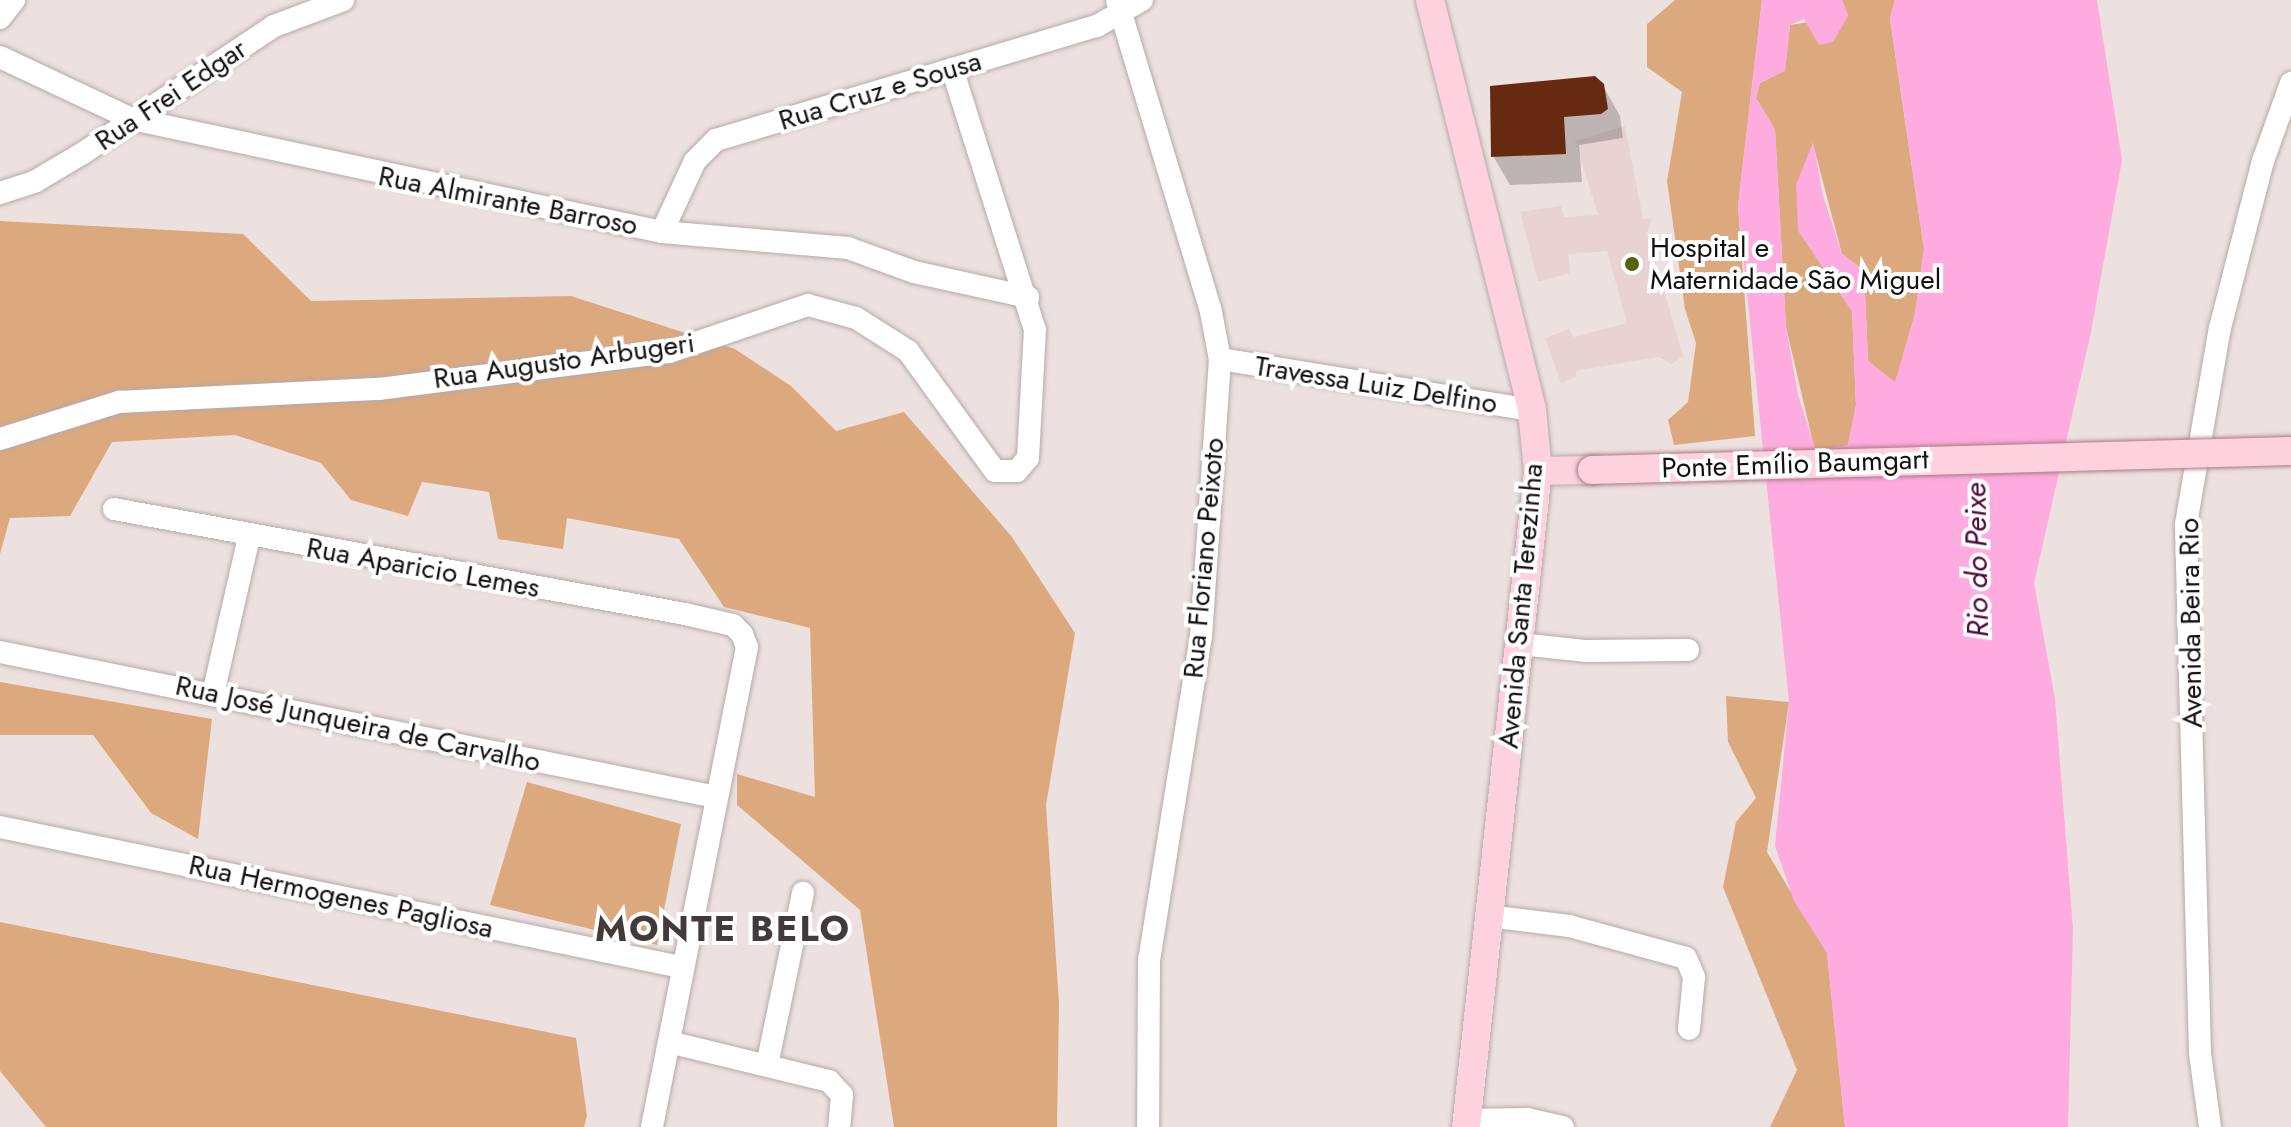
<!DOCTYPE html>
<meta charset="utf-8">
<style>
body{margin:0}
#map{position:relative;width:2291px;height:1127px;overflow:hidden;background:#ede1e0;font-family:Jost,sans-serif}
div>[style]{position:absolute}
.built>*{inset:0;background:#e8d3d2}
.green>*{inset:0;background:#dca97e}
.water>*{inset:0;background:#feabdf}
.shadow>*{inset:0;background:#0003}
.building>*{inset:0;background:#662a11}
.roads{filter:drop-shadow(0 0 2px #b5aaa9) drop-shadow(0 0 2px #b5aaa9)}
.minor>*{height:22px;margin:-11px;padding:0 11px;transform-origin:11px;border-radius:11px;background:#fff}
.major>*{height:28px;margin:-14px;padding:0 14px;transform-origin:14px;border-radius:14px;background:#fdd1dd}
.bridges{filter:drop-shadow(0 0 2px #aa7a86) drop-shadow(0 0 2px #aa7a86)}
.major-bridge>*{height:28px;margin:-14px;padding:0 14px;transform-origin:14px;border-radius:14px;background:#fdd1dd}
.dots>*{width:22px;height:22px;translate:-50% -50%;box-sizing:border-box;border:4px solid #fff;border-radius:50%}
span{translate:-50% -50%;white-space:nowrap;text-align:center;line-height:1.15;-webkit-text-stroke:8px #fff;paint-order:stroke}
.street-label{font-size:28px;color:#141010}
.poi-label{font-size:28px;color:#141010}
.left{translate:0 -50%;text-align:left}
.water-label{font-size:30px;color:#4e053b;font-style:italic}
.district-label{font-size:36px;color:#423938;font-weight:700;letter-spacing:2px}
</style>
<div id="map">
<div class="built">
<div style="clip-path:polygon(1625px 126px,1643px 219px,1651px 219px,1647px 233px,1683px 356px,1672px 364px,1659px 357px,1576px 371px,1576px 377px,1561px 383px,1545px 338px,1569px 329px,1574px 337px,1627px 323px,1607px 251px,1568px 254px,1570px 273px,1538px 282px,1520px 212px,1561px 206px,1564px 217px,1598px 215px,1575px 141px)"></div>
</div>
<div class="green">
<div style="clip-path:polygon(1675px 0,1762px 0,1738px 206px,1755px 436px,1674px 445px,1668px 420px,1688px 402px,1696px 343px,1685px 309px,1667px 181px,1682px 92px,1647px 67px,1647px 24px)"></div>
<div style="clip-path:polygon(1842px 0,1895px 0,1890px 19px,1924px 249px,1915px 314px,1895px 383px,1868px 361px,1864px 271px,1842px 254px,1813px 144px,1798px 230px,1852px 311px,1856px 405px,1848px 445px,1815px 451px,1786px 327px,1775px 130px,1756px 98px,1760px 83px,1785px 70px,1790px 25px,1848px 16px)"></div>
<div style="clip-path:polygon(0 221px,243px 234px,311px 301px,571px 296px,735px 349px,791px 386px,836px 431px,904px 412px,1012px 537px,1075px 633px,1046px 805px,1059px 1004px,1057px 1127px,894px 1127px,860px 910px,737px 805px,737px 774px,815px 797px,810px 628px,724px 607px,679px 539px,567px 518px,563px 549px,498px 539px,489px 492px,422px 482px,408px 516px,351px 500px,321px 463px,235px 435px,112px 442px,70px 516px,10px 518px,0 554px)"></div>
<div style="clip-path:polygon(0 682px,212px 719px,198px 839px,151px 813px,93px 735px,0 735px)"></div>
<div style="clip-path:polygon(1726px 696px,1789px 702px,1767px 852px,1827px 953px,1845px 1127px,1770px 1127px,1797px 1070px,1723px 887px,1736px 822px,1756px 798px,1728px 742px)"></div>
<div style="clip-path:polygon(527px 782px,681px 824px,657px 945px,490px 905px)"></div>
<div style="clip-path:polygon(0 922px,576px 1038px,587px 1116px,584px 1127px,46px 1127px,0 1071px)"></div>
</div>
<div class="water">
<div style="clip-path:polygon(1762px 0,1842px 0,1848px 16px,1833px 42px,1819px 45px,1804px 19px,1790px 25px,1785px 71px,1760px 83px,1756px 98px,1775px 130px,1786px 327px,1798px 395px,1816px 451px,1848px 445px,1856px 405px,1852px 311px,1798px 230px,1796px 185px,1813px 142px,1823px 196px,1842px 254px,1864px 270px,1868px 361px,1895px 382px,1915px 314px,1924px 249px,1890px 18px,1895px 0,2097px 0,2122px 160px,2091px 332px,2034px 583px,2055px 699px,2073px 929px,2068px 1127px,1845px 1127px,1827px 953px,1794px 901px,1775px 846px,1789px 702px,1738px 206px)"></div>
</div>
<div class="shadow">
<div style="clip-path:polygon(1603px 86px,1620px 116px,1623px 138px,1579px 145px,1582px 182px,1510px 185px,1493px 156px)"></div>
</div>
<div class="building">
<div style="clip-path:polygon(1595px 76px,1604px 84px,1608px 109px,1601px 114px,1564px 117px,1566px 154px,1491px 157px,1490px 86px)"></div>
</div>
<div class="roads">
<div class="minor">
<div style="left:1117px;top:0;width:326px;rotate:73.2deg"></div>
<div style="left:1211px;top:312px;width:48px;rotate:79.2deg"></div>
<div style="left:1220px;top:359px;width:278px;rotate:93.9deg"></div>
<div style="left:1201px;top:636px;width:327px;rotate:99.1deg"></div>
<div style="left:1149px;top:959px;width:168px;rotate:90.3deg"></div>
<div style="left:0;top:18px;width:23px;rotate:-52deg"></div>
<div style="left:0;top:57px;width:146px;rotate:25.2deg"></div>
<div style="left:132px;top:119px;width:542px;rotate:12.04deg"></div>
<div style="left:662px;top:232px;width:187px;rotate:4.9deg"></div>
<div style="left:848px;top:248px;width:70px;rotate:20deg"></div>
<div style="left:914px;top:272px;width:117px;rotate:12.4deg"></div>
<div style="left:0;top:193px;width:38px;rotate:-18deg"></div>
<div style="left:36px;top:181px;width:55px;rotate:-30.8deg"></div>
<div style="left:83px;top:153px;width:229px;rotate:-33.6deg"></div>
<div style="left:274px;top:26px;width:74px;rotate:-20.6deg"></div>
<div style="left:662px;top:232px;width:78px;rotate:-65.1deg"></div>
<div style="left:695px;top:161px;width:30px;rotate:-45deg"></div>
<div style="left:716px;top:140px;width:398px;rotate:-16.7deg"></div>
<div style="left:1097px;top:26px;width:52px;rotate:-30deg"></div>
<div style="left:1220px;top:359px;width:316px;rotate:9.3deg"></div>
<div style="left:0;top:439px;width:125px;rotate:-17.3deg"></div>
<div style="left:119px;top:402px;width:260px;rotate:-2.9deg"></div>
<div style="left:379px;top:389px;width:292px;rotate:-7.3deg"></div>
<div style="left:669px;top:352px;width:147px;rotate:-18.7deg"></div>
<div style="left:808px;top:305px;width:50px;rotate:15.2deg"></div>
<div style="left:856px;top:318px;width:62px;rotate:32.4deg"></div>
<div style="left:908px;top:351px;width:148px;rotate:54.1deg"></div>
<div style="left:995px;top:471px;width:22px"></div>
<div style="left:1017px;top:471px;width:17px;rotate:-50deg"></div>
<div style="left:1028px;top:458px;width:128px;rotate:-86.9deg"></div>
<div style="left:1035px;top:330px;width:274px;rotate:-107.6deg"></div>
<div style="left:114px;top:509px;width:581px;rotate:10.42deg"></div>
<div style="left:685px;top:614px;width:49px;rotate:12.9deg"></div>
<div style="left:733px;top:625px;width:13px;rotate:45deg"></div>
<div style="left:742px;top:634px;width:14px;rotate:69deg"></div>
<div style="left:747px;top:647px;width:489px;rotate:101.2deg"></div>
<div style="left:1520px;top:644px;width:65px;rotate:6.1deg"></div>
<div style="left:1585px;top:651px;width:103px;rotate:-0.6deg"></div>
<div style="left:0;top:652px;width:731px;rotate:11.45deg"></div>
<div style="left:213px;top:694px;width:161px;rotate:-77.1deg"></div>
<div style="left:0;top:827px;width:695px;rotate:11.62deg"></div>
<div style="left:1488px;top:916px;width:82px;rotate:7deg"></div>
<div style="left:1569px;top:926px;width:121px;rotate:15.3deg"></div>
<div style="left:1686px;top:958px;width:21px;rotate:67deg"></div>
<div style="left:1694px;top:977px;width:52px;rotate:95.5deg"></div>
<div style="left:669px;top:1042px;width:165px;rotate:13.7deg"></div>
<div style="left:829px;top:1081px;width:19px;rotate:47deg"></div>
<div style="left:842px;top:1095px;width:32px;rotate:95deg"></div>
<div style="left:767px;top:1065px;width:176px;rotate:-78.2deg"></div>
<div style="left:1466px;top:1120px;width:61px;rotate:-0.9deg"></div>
<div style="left:1527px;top:1119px;width:37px;rotate:13deg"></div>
<div style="left:2210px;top:1127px;width:75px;rotate:-97.7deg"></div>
<div style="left:2200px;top:1053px;width:529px;rotate:-91.52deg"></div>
<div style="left:2186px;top:524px;width:199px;rotate:-80.2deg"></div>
<div style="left:2220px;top:328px;width:172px;rotate:-75.6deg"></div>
<div style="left:2263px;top:161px;width:83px;rotate:-70.3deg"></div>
</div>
<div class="major">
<div style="left:1430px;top:0;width:422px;rotate:76deg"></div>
<div style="left:1532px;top:410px;width:61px;rotate:84.4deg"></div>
<div style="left:1538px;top:471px;width:660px;rotate:96.26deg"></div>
<div style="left:1538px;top:471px;width:54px;rotate:-1.1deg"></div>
</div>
</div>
<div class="bridges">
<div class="major-bridge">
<div style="left:1592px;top:470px;width:699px;rotate:-1.56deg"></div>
</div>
</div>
<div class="dots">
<div style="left:1632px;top:264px;background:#53630a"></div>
</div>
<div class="street-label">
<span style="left:880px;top:91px;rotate:-17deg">Rua Cruz e Sousa</span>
<span style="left:171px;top:95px;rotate:-34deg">Rua Frei Edgar</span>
<span style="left:508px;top:201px;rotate:11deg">Rua Almirante Barroso</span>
<span style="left:564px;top:361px;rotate:-8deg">Rua Augusto Arbugeri</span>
<span style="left:1376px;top:385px;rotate:9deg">Travessa Luiz Delfino</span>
<span style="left:1795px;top:464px;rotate:-2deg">Ponte Emílio Baumgart</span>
<span style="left:1204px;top:558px;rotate:-85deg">Rua Floriano Peixoto</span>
<span style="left:423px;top:568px;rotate:10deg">Rua Aparicio Lemes</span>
<span style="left:1521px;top:606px;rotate:-85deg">Avenida Santa Terezinha</span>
<span style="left:2191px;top:623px;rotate:-91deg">Avenida Beira Rio</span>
<span style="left:358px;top:724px;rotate:12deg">Rua José Junqueira de Carvalho</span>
<span style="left:341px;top:897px;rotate:12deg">Rua Hermogenes Pagliosa</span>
</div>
<div class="poi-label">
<span class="left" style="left:1650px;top:264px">Hospital e<br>Maternidade São Miguel</span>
</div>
<div class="water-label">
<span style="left:1977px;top:560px;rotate:-91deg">Rio do Peixe</span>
</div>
<div class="district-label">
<span style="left:723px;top:929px">MONTE BELO</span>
</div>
</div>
